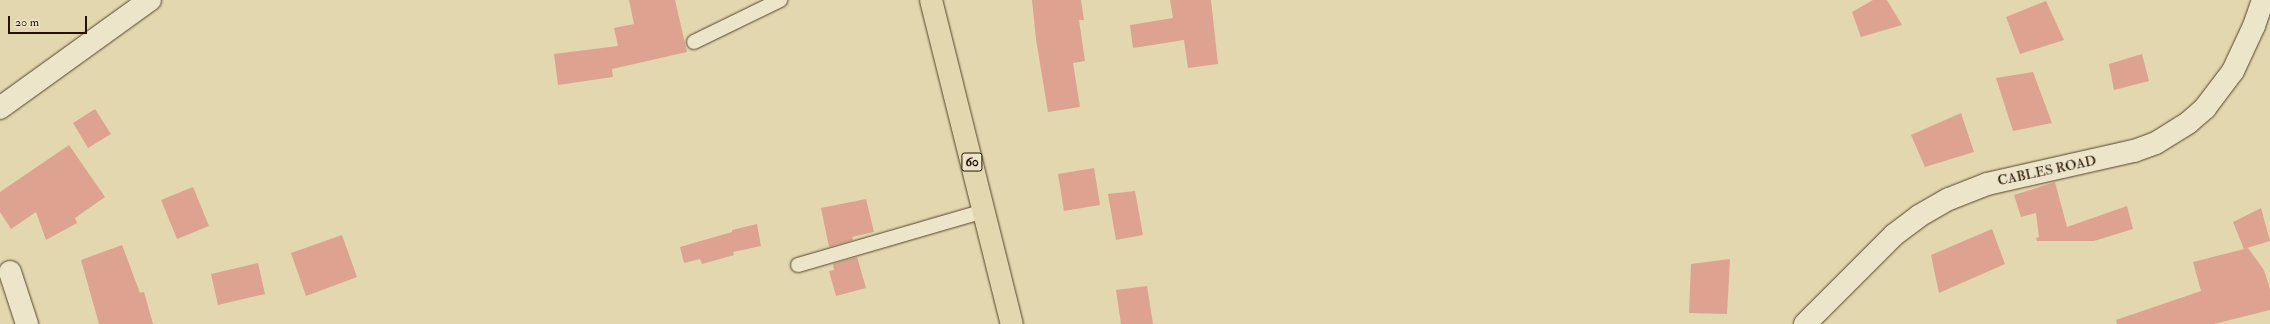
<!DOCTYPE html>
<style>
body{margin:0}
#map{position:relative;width:2270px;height:324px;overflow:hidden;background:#e2d7ae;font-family:"IM FELL Double Pica",serif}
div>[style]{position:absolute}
.building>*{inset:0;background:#dea390}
.roads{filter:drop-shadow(0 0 1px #55422c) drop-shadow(0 0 1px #55422c)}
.service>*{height:14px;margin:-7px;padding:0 7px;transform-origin:7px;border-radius:7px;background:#ece5ca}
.minor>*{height:22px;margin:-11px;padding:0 11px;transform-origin:11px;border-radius:11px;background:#ece5ca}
.primary>*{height:22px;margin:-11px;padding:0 11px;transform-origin:11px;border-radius:11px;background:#e2d7ae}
span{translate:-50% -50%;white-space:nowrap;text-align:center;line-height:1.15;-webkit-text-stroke:3px #ece5ca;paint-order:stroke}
.shield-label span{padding:1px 3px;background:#ece5ca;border:1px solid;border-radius:3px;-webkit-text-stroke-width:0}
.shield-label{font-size:13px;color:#261100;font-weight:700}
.street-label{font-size:14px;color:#261100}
.scale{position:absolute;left:8px;top:16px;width:79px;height:18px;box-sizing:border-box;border:2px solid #261100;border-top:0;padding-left:5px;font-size:12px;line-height:14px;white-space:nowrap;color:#261100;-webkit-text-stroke:3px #ece5ca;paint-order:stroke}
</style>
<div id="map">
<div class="building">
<div style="clip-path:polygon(629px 0,675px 0,687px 52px,612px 69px,613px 77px,558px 85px,554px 54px,618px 46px,614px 28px,634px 24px)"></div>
<div style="clip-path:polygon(1032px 0,1081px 0,1084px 20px,1079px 20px,1085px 61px,1073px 63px,1080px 107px,1048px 112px,1036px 39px)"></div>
<div style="clip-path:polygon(1170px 0,1211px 0,1218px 64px,1188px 68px,1184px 40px,1133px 48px,1130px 25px,1173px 18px)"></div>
<div style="clip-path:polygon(1873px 0,1887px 0,1902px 25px,1861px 37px,1852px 12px)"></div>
<div style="clip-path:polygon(2046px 1px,2064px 40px,2020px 54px,2006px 17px)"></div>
<div style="clip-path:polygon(2142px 54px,2149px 81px,2114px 90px,2109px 64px)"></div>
<div style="clip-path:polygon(2033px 72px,2052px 123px,2013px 131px,1996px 78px)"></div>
<div style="clip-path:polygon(95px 109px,111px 134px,88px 148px,73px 123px)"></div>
<div style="clip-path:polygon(1961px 113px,1974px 152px,1925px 167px,1911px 135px)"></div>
<div style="clip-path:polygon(69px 145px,105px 197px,75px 218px,77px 223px,46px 240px,36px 212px,11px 229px,0 212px,0 192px)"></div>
<div style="clip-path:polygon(1094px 168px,1100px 205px,1064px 211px,1058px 174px)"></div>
<div style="clip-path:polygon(2055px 182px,2067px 227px,2127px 206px,2133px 229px,2094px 241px,2037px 241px,2036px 238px,2039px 237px,2036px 213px,2021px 217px,2014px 195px)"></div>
<div style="clip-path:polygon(193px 187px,209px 226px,177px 239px,161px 200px)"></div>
<div style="clip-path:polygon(1135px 191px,1143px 235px,1116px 240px,1108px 194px)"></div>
<div style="clip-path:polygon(866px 199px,874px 232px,852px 237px,853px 240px,829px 247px,821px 208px)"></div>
<div style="clip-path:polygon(2261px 208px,2270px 241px,2244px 249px,2233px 222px)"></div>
<div style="clip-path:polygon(757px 224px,761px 246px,733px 252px,734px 255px,702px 264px,700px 259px,684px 263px,680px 247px,732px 232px,732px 230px)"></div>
<div style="clip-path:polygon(1992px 229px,2005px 264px,1939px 293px,1931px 255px)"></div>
<div style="clip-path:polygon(342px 235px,357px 277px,306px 296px,291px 253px)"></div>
<div style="clip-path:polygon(122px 245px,140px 293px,144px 292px,153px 324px,99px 324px,81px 260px)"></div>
<div style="clip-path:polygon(2248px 248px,2264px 270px,2270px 289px,2270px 310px,2214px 324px,2117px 324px,2116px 320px,2201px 291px,2193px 262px)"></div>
<div style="clip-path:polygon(857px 257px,866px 288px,836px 296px,829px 271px,834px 270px,833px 264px)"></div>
<div style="clip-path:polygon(1730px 259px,1727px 314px,1689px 313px,1691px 264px)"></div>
<div style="clip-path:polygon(258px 263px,265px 294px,218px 305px,211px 274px)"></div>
<div style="clip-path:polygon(1147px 286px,1153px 324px,1121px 324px,1116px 290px)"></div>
</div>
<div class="roads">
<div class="service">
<div style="left:694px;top:42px;width:96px;rotate:-26deg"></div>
<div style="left:798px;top:265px;width:194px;rotate:-16.2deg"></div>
</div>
<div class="minor">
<div style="left:0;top:108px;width:185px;rotate:-35.8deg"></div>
<div style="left:10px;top:272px;width:55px;rotate:71.9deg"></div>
<div style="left:1805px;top:324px;width:126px;rotate:-45deg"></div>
<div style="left:1894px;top:235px;width:31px;rotate:-37deg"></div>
<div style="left:1919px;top:216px;width:34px;rotate:-30deg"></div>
<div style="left:1949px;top:199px;width:41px;rotate:-21.5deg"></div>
<div style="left:1987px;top:184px;width:151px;rotate:-12.7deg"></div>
<div style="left:2134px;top:151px;width:23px;rotate:-20deg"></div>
<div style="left:2156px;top:143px;width:38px;rotate:-32deg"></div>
<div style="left:2188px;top:123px;width:23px;rotate:-41deg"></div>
<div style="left:2205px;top:108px;width:46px;rotate:-52.9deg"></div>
<div style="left:2233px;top:71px;width:50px;rotate:-65deg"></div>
<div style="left:2254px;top:26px;width:24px;rotate:-71deg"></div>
</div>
<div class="primary">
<div style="left:931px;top:0;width:334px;rotate:76deg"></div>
</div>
</div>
<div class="shield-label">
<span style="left:972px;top:162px">60</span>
</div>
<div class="street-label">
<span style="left:2047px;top:171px;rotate:-12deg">CABLES ROAD</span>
</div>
<div class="scale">20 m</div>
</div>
